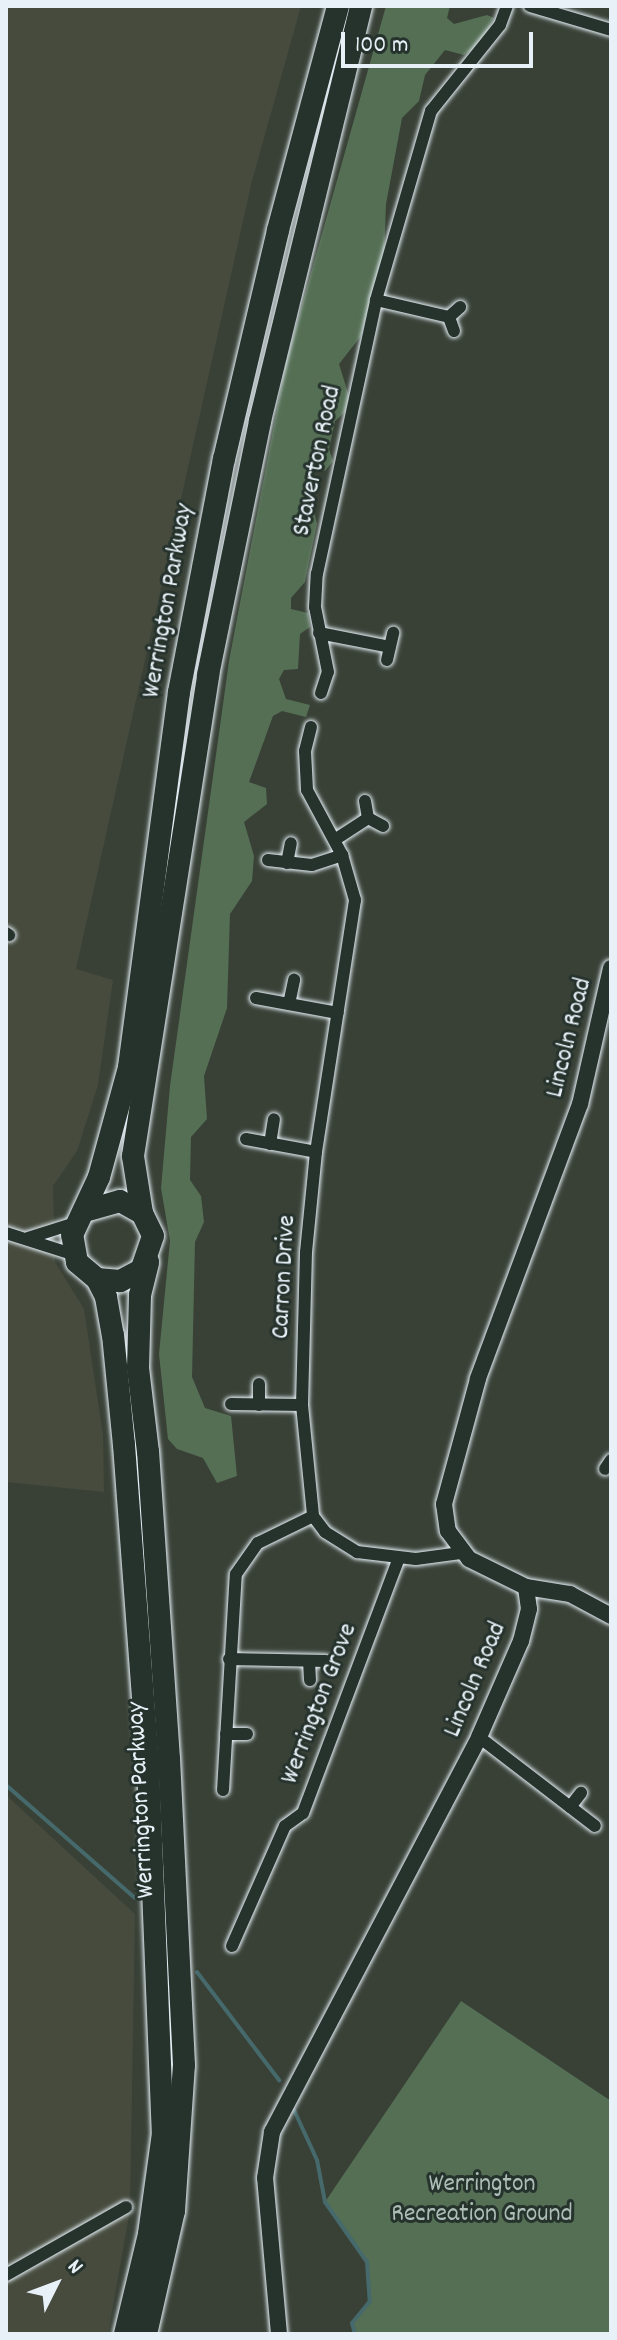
<!DOCTYPE html>
<style>
body{margin:0}
#map{position:relative;width:617px;height:2340px;overflow:hidden;background:#394137;font-family:Dekko,sans-serif}
div>[style]{position:absolute}
.built>*{inset:0;background:#464b3e}
.green>*{inset:0;background:#556f55}
.stream>*{height:4px;margin:-2px;padding:0 2px;transform-origin:2px;border-radius:2px;background:#46696b}
.roads{filter:drop-shadow(0 0 2px #e8f1f8) drop-shadow(0 0 2px #e8f1f8)}
.minor>*{height:12px;margin:-6px;padding:0 6px;transform-origin:6px;border-radius:6px;background:#26332d}
.tertiary>*{height:16px;margin:-8px;padding:0 8px;transform-origin:8px;border-radius:8px;background:#26332d}
.trunk>*{height:22px;margin:-11px;padding:0 11px;transform-origin:11px;border-radius:11px;background:#26332d}
span{translate:-50% -50%;white-space:nowrap;text-align:center;line-height:1.15;-webkit-text-stroke:6px #26332d;paint-order:stroke}
.street-label{font-size:26px;color:#e8f1f8}
.park-label{font-size:26px;color:#adbdb7}
.frame{position:absolute;inset:0;border:8px solid #e8f1f8;pointer-events:none}
.north{position:absolute;left:16px;top:2244px;width:80px;height:80px;-webkit-text-stroke:6px #26332d;paint-order:stroke;rotate:48deg;font-size:22px;font-weight:700;line-height:32px;text-align:center;color:#e8f1f8}
.north::after{content:'';display:block;margin:auto;width:28px;height:36px;background:#e8f1f8;clip-path:polygon(50% 0,100% 100%,50% 72%,0 100%)}
.scale{position:absolute;left:341px;top:32px;width:192px;height:36px;box-sizing:border-box;border:4px solid #e8f1f8;border-top:0;padding-left:10px;font-size:24px;line-height:28px;white-space:nowrap;color:#e8f1f8;-webkit-text-stroke:6px #26332d;paint-order:stroke}
</style>
<div id="map">
<div class="built">
<div style="clip-path:polygon(6px 6px,301px 6px,252px 181px,76px 969px,113px 980px,98px 1085px,77px 1151px,53px 1186px,55px 1262px,84px 1309px,103px 1435px,104px 1492px,6px 1482px)"></div>
<div style="clip-path:polygon(6px 1795px,135px 1914px,130px 2210px,108px 2334px,6px 2334px)"></div>
</div>
<div class="green">
<div style="clip-path:polygon(386px 6px,450px 6px,447px 18px,454px 24px,487px 15px,494px 18px,481px 44px,464px 55px,445px 50px,425px 75px,419px 101px,402px 118px,386px 204px,384px 255px,361px 336px,339px 364px,349px 396px,345px 412px,335px 421px,329px 449px,333px 461px,325px 471px,318px 465px,311px 469px,309px 490px,317px 524px,305px 582px,291px 598px,291px 609px,308px 613px,310px 627px,300px 634px,298px 669px,284px 670px,279px 679px,286px 699px,310px 705px,306px 717px,282px 711px,273px 716px,249px 782px,266px 788px,267px 804px,244px 822px,254px 856px,252px 881px,230px 914px,227px 1008px,204px 1076px,207px 1119px,191px 1137px,190px 1180px,201px 1196px,204px 1222px,195px 1242px,192px 1377px,205px 1408px,231px 1416px,237px 1476px,217px 1483px,203px 1458px,177px 1449px,168px 1439px,159px 1354px,170px 1241px,161px 1188px,170px 1086px,229px 661px,286px 362px)"></div>
<div style="clip-path:polygon(461px 2001px,611px 2101px,611px 2334px,355px 2334px,352px 2323px,370px 2301px,367px 2262px,325px 2202px)"></div>
</div>
<div class="stream">
<div style="left:6px;top:1785px;width:171px;rotate:41.2deg"></div>
<div style="left:197px;top:1972px;width:136px;rotate:52.8deg"></div>
<div style="left:294px;top:2110px;width:55px;rotate:65.3deg"></div>
<div style="left:317px;top:2160px;width:43px;rotate:79.2deg"></div>
<div style="left:325px;top:2202px;width:73px;rotate:55deg"></div>
<div style="left:367px;top:2262px;width:39px;rotate:86deg"></div>
<div style="left:370px;top:2301px;width:28px;rotate:129deg"></div>
<div style="left:352px;top:2323px;width:11px;rotate:75deg"></div>
</div>
<div class="roads">
<div class="minor">
<div style="left:530px;top:6px;width:84px;rotate:16.5deg"></div>
<div style="left:376px;top:300px;width:75px;rotate:13.1deg"></div>
<div style="left:454px;top:331px;width:15px;rotate:-110deg"></div>
<div style="left:449px;top:317px;width:15px;rotate:-42deg"></div>
<div style="left:319px;top:633px;width:72px;rotate:11.2deg"></div>
<div style="left:387px;top:660px;width:28px;rotate:-77deg"></div>
<div style="left:321px;top:693px;width:22px;rotate:-72deg"></div>
<div style="left:328px;top:672px;width:66px;rotate:-101.3deg"></div>
<div style="left:315px;top:607px;width:33px;rotate:-87deg"></div>
<div style="left:317px;top:574px;width:280px;rotate:-77.8deg"></div>
<div style="left:376px;top:300px;width:197px;rotate:-73.8deg"></div>
<div style="left:431px;top:111px;width:110px;rotate:-51.3deg"></div>
<div style="left:500px;top:25px;width:20px;rotate:-70deg"></div>
<div style="left:311px;top:727px;width:25px;rotate:104deg"></div>
<div style="left:305px;top:751px;width:39px;rotate:87deg"></div>
<div style="left:307px;top:790px;width:74px;rotate:61.7deg"></div>
<div style="left:365px;top:801px;width:17px;rotate:80deg"></div>
<div style="left:368px;top:818px;width:17px;rotate:28deg"></div>
<div style="left:336px;top:839px;width:38px;rotate:-33deg"></div>
<div style="left:268px;top:860px;width:44px;rotate:6.5deg"></div>
<div style="left:312px;top:865px;width:32px;rotate:-18deg"></div>
<div style="left:342px;top:855px;width:47px;rotate:73.9deg"></div>
<div style="left:355px;top:900px;width:255px;rotate:98.8deg"></div>
<div style="left:287px;top:863px;width:20px;rotate:-79deg"></div>
<div style="left:6px;top:933px;width:4px;rotate:34deg"></div>
<div style="left:256px;top:998px;width:83px;rotate:10.4deg"></div>
<div style="left:289px;top:1004px;width:25px;rotate:-78deg"></div>
<div style="left:246px;top:1139px;width:71px;rotate:10.5deg"></div>
<div style="left:316px;top:1152px;width:100px;rotate:95.7deg"></div>
<div style="left:306px;top:1252px;width:153px;rotate:91.5deg"></div>
<div style="left:302px;top:1405px;width:112px;rotate:84.3deg"></div>
<div style="left:313px;top:1516px;width:20px;rotate:53deg"></div>
<div style="left:325px;top:1532px;width:38px;rotate:32deg"></div>
<div style="left:357px;top:1552px;width:59px;rotate:6.8deg"></div>
<div style="left:416px;top:1559px;width:45px;rotate:-7.6deg"></div>
<div style="left:270px;top:1144px;width:25px;rotate:-81deg"></div>
<div style="left:6px;top:1233px;width:72px;rotate:17.7deg"></div>
<div style="left:28px;top:1238px;width:49px;rotate:-17.7deg"></div>
<div style="left:231px;top:1404px;width:71px;rotate:0.8deg"></div>
<div style="left:259px;top:1405px;width:21px;rotate:-90deg"></div>
<div style="left:605px;top:1469px;width:11px;rotate:-56deg"></div>
<div style="left:229px;top:1659px;width:97px;rotate:1.2deg"></div>
<div style="left:309px;top:1661px;width:19px;rotate:87deg"></div>
<div style="left:226px;top:1734px;width:21px"></div>
<div style="left:479px;top:1737px;width:146px;rotate:37.5deg"></div>
<div style="left:223px;top:1790px;width:216px;rotate:-86.6deg"></div>
<div style="left:236px;top:1574px;width:38px;rotate:-55deg"></div>
<div style="left:258px;top:1543px;width:61px;rotate:-26.1deg"></div>
<div style="left:570px;top:1807px;width:18px;rotate:-52deg"></div>
<div style="left:232px;top:1946px;width:131px;rotate:-66.2deg"></div>
<div style="left:285px;top:1826px;width:22px;rotate:-36deg"></div>
<div style="left:303px;top:1813px;width:272px;rotate:-69.4deg"></div>
<div style="left:6px;top:2275px;width:138px;rotate:-29.5deg"></div>
</div>
<div class="tertiary">
<div style="left:611px;top:968px;width:139px;rotate:102.8deg"></div>
<div style="left:580px;top:1104px;width:293px;rotate:110.4deg"></div>
<div style="left:478px;top:1379px;width:130px;rotate:105.2deg"></div>
<div style="left:444px;top:1504px;width:27px;rotate:82deg"></div>
<div style="left:448px;top:1531px;width:35px;rotate:53deg"></div>
<div style="left:469px;top:1559px;width:64px;rotate:26.2deg"></div>
<div style="left:526px;top:1587px;width:45px;rotate:9deg"></div>
<div style="left:570px;top:1594px;width:47px;rotate:28.2deg"></div>
<div style="left:279px;top:2334px;width:157px;rotate:-95.1deg"></div>
<div style="left:265px;top:2178px;width:47px;rotate:-81.3deg"></div>
<div style="left:272px;top:2132px;width:446px;rotate:-62.3deg"></div>
<div style="left:479px;top:1737px;width:105px;rotate:-66.4deg"></div>
<div style="left:521px;top:1641px;width:33px;rotate:-76deg"></div>
<div style="left:529px;top:1609px;width:22px;rotate:-98deg"></div>
</div>
<div class="trunk">
<div style="left:85px;top:1211px;width:36px;rotate:-16deg"></div>
<div style="left:120px;top:1201px;width:25px;rotate:29deg"></div>
<div style="left:142px;top:1213px;width:25px;rotate:64deg"></div>
<div style="left:153px;top:1236px;width:36px;rotate:109deg"></div>
<div style="left:141px;top:1270px;width:24px;rotate:152deg"></div>
<div style="left:120px;top:1281px;width:23px;rotate:-175deg"></div>
<div style="left:97px;top:1279px;width:26px;rotate:-140deg"></div>
<div style="left:77px;top:1262px;width:27px;rotate:-100deg"></div>
<div style="left:72px;top:1235px;width:64px;rotate:-65deg"></div>
<div style="left:99px;top:1177px;width:114px;rotate:-74.7deg"></div>
<div style="left:129px;top:1067px;width:378px;rotate:-82.4deg"></div>
<div style="left:179px;top:692px;width:237px;rotate:-79.1deg"></div>
<div style="left:224px;top:459px;width:235px;rotate:-76.7deg"></div>
<div style="left:278px;top:230px;width:232px;rotate:-75deg"></div>
<div style="left:142px;top:1213px;width:58px;rotate:-99deg"></div>
<div style="left:133px;top:1156px;width:487px;rotate:-81.1deg"></div>
<div style="left:208px;top:675px;width:259px;rotate:-78.4deg"></div>
<div style="left:260px;top:421px;width:427px;rotate:-76.3deg"></div>
<div style="left:97px;top:1279px;width:20px;rotate:63deg"></div>
<div style="left:106px;top:1297px;width:39px;rotate:80deg"></div>
<div style="left:113px;top:1335px;width:111px;rotate:84.3deg"></div>
<div style="left:124px;top:1445px;width:320px;rotate:85.7deg"></div>
<div style="left:148px;top:1764px;width:369px;rotate:87.7deg"></div>
<div style="left:163px;top:2133px;width:102px;rotate:97.9deg"></div>
<div style="left:149px;top:2234px;width:103px;rotate:103.5deg"></div>
<div style="left:146px;top:2334px;width:126px;rotate:-77.2deg"></div>
<div style="left:174px;top:2211px;width:146px;rotate:-86.1deg"></div>
<div style="left:184px;top:2065px;width:306px;rotate:-92.8deg"></div>
<div style="left:169px;top:1759px;width:308px;rotate:-93.9deg"></div>
<div style="left:148px;top:1452px;width:85px;rotate:-96.8deg"></div>
<div style="left:138px;top:1368px;width:73px;rotate:-88.4deg"></div>
<div style="left:140px;top:1295px;width:34px;rotate:-76deg"></div>
</div>
</div>
<div class="street-label">
<span style="left:318px;top:461px;rotate:-78deg">Staverton Road</span>
<span style="left:169px;top:601px;rotate:-80deg">Werrington Parkway</span>
<span style="left:570px;top:1038px;rotate:-76deg">Lincoln Road</span>
<span style="left:285px;top:1277px;rotate:-87deg">Carron Drive</span>
<span style="left:476px;top:1680px;rotate:-67deg">Lincoln Road</span>
<span style="left:320px;top:1704px;rotate:-69deg">Werrington Grove</span>
<span style="left:142px;top:1800px;rotate:-93deg">Werrington Parkway</span>
</div>
<div class="park-label">
<span style="left:482px;top:2200px">Werrington<br>Recreation Ground</span>
</div>
<div class="frame"></div>
<div class="north">N</div>
<div class="scale">100 m</div>
</div>
